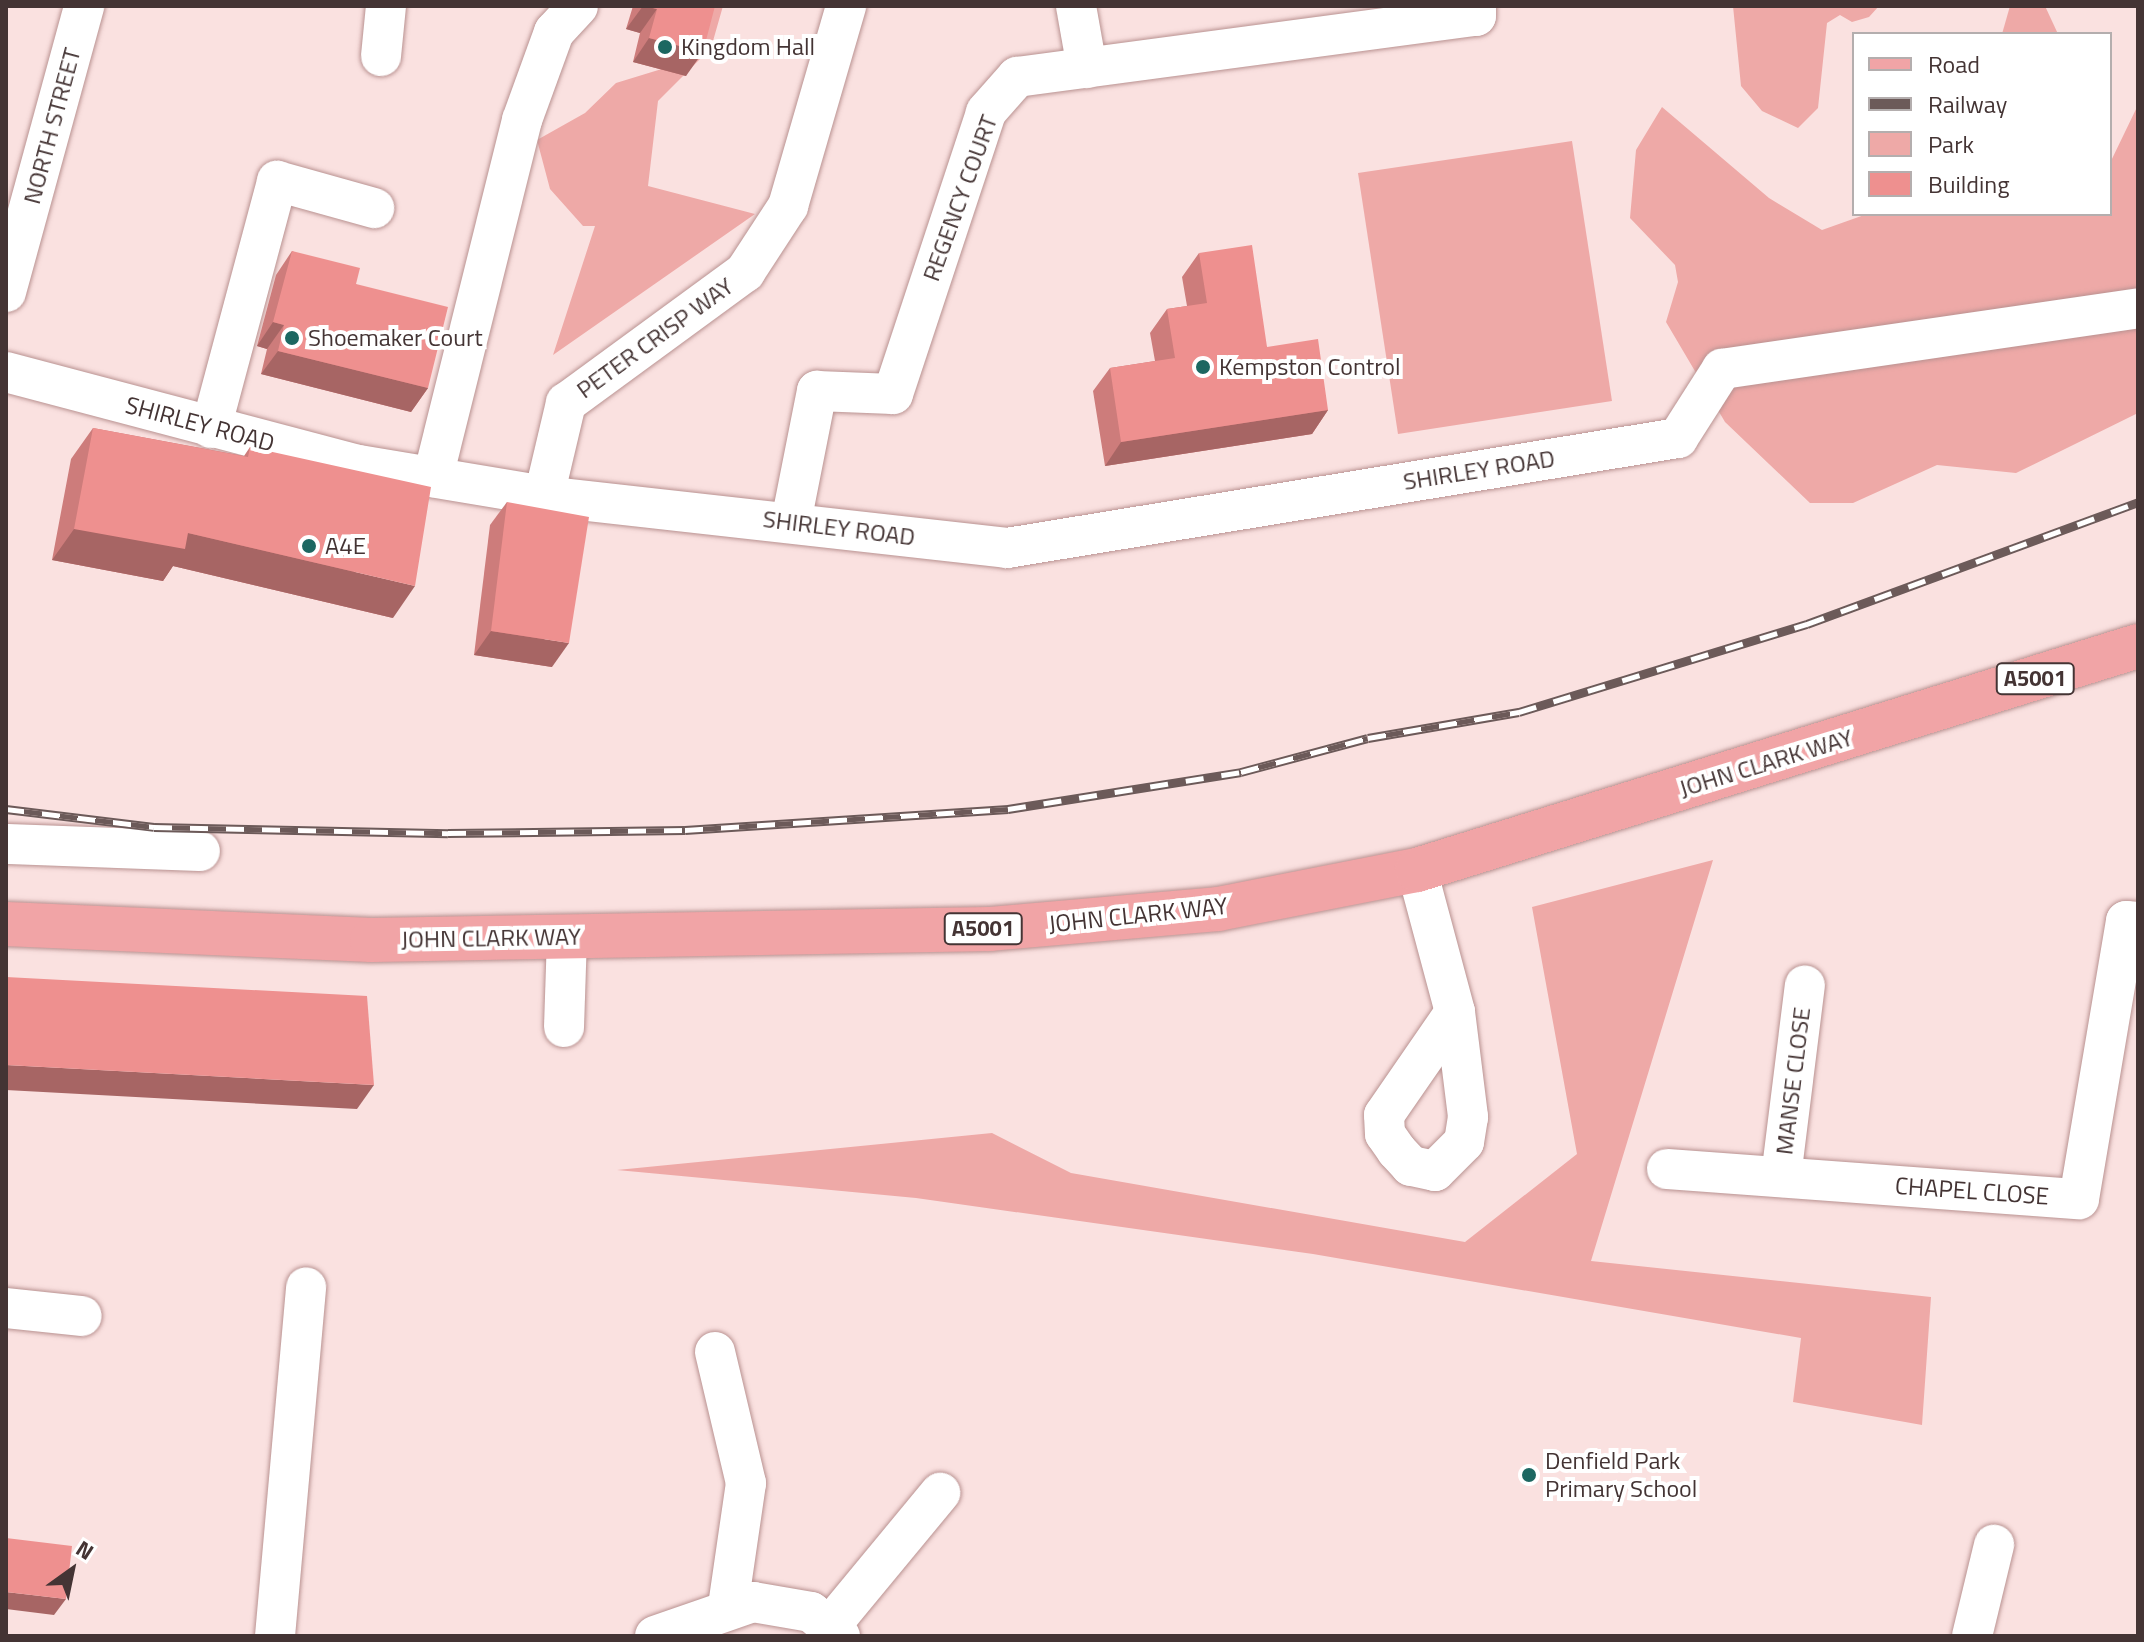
<!DOCTYPE html>
<style>
body{margin:0}
#map{position:relative;width:2144px;height:1642px;overflow:hidden;background:#fae1e0;font-family:"Titillium Web",sans-serif}
div>[style]{position:absolute}
.green>*{inset:0;background:#eea9a7}
.roads{filter:drop-shadow(0 0 2px #b99291) drop-shadow(0 0 2px #b99291)}
.minor>*{height:40px;margin:-20px;padding:0 20px;transform-origin:20px;border-radius:20px;background:#fff}
.major>*{height:44px;margin:-22px;padding:0 22px;transform-origin:22px;border-radius:22px;background:#f1a4a6}
.rail>*{height:9px;margin-top:-4.5px;transform-origin:0;background:repeating-linear-gradient(90deg,#fff 0 18px,#6c5a59 0 36px);box-sizing:border-box;border-block:2px solid #6c5a59}
.wall>*{inset:0;background:#cd7c7b}
.shaded-wall>*{inset:0;background:#a76564}
.building>*{inset:0;background:#ee908f}
.dots>*{width:22px;height:22px;translate:-50% -50%;box-sizing:border-box;border:4px solid #fff;border-radius:50%}
span{translate:-50% -50%;white-space:nowrap;text-align:center;line-height:1.15;-webkit-text-stroke:8px #fff;paint-order:stroke}
.shield-label span{padding:2px 6px;background:#fff;border:2px solid;border-radius:6px;-webkit-text-stroke-width:0}
.shield-label{font-size:22px;color:#443434;font-weight:700}
.poi-label{font-size:24px;color:#443434}
.left{translate:0 -50%;text-align:left}
.street-label{font-size:24px;color:#443434}
.frame{position:absolute;inset:0;border:8px solid #443434;pointer-events:none}
.legend{position:absolute;left:1852px;top:32px;width:260px;height:184px;box-sizing:border-box;background:#fff;border:2px solid #b4aeae;margin:0;padding:10px 14px;list-style:none;font-size:24px;color:#443434}
.legend li{display:flex;align-items:center;gap:16px;height:40px}
.legend b{width:40px;border:2px solid #b4aeae}
.north{position:absolute;left:32px;top:1530px;width:80px;height:80px;-webkit-text-stroke:6px #fff;paint-order:stroke;rotate:33deg;font-size:22px;font-weight:700;line-height:32px;text-align:center;color:#443434}
.north::after{content:'';display:block;margin:auto;width:28px;height:36px;background:#443434;clip-path:polygon(50% 0,100% 100%,50% 72%,0 100%)}
</style>
<div id="map">
<div class="green">
<div style="clip-path:polygon(705px 6px,723px 6px,711px 48px,658px 101px,648px 186px,755px 214px,553px 355px,595px 226px,583px 226px,550px 189px,537px 140px,585px 113px,616px 83px,678px 64px)"></div>
<div style="clip-path:polygon(1733px 6px,1879px 6px,1869px 17px,1852px 22px,1840px 15px,1827px 23px,1818px 108px,1798px 128px,1762px 111px,1741px 86px)"></div>
<div style="clip-path:polygon(2010px 6px,2045px 6px,2058px 34px,2002px 34px)"></div>
<div style="clip-path:polygon(2138px 105px,2138px 413px,2016px 473px,1937px 465px,1853px 503px,1810px 503px,1725px 422px,1666px 322px,1678px 282px,1675px 265px,1630px 218px,1636px 150px,1662px 107px,1769px 198px,1822px 230px,1867px 214px,2110px 214px,2110px 163px)"></div>
<div style="clip-path:polygon(1572px 141px,1612px 401px,1398px 434px,1358px 173px)"></div>
<div style="clip-path:polygon(1713px 860px,1591px 1261px,1931px 1297px,1922px 1425px,1793px 1402px,1801px 1338px,1313px 1254px,916px 1198px,617px 1170px,992px 1133px,1071px 1173px,1465px 1242px,1577px 1154px,1532px 907px)"></div>
</div>
<div class="roads">
<div class="minor">
<div style="left:1076px;top:6px;width:63px;rotate:79.9deg"></div>
<div style="left:381px;top:56px;width:50px;rotate:-84.3deg"></div>
<div style="left:6px;top:292px;width:296px;rotate:-74.7deg"></div>
<div style="left:6px;top:372px;width:365px;rotate:14.8deg"></div>
<div style="left:359px;top:465px;width:188px;rotate:9.5deg"></div>
<div style="left:544px;top:496px;width:466px;rotate:6.4deg"></div>
<div style="left:1007px;top:548px;width:680px;rotate:-9.31deg"></div>
<div style="left:1678px;top:438px;width:82px;rotate:-57.5deg"></div>
<div style="left:1722px;top:369px;width:420px;rotate:-8.3deg"></div>
<div style="left:211px;top:428px;width:256px;rotate:-75deg"></div>
<div style="left:277px;top:181px;width:101px;rotate:15.6deg"></div>
<div style="left:433px;top:477px;width:368px;rotate:-76deg"></div>
<div style="left:522px;top:120px;width:94px;rotate:-70deg"></div>
<div style="left:554px;top:32px;width:35px;rotate:-47deg"></div>
<div style="left:544px;top:496px;width:96px;rotate:-76.7deg"></div>
<div style="left:566px;top:403px;width:222px;rotate:-36.2deg"></div>
<div style="left:745px;top:272px;width:79px;rotate:-56.9deg"></div>
<div style="left:788px;top:206px;width:208px;rotate:-73.8deg"></div>
<div style="left:791px;top:522px;width:134px;rotate:-78.8deg"></div>
<div style="left:817px;top:391px;width:76px;rotate:2.3deg"></div>
<div style="left:893px;top:394px;width:297px;rotate:-71.7deg"></div>
<div style="left:986px;top:112px;width:47px;rotate:-48.5deg"></div>
<div style="left:1017px;top:77px;width:463px;rotate:-7.6deg"></div>
<div style="left:1476px;top:16px;width:10px;rotate:-90deg"></div>
<div style="left:6px;top:844px;width:194px;rotate:2.1deg"></div>
<div style="left:1417px;top:870px;width:147px;rotate:75deg"></div>
<div style="left:1455px;top:1012px;width:106px;rotate:82.9deg"></div>
<div style="left:1468px;top:1117px;width:25px;rotate:99deg"></div>
<div style="left:1464px;top:1142px;width:41px;rotate:135deg"></div>
<div style="left:1435px;top:1171px;width:25px;rotate:-168deg"></div>
<div style="left:1411px;top:1166px;width:21px;rotate:-133deg"></div>
<div style="left:1397px;top:1151px;width:21px;rotate:-125deg"></div>
<div style="left:1385px;top:1134px;width:19px;rotate:-93deg"></div>
<div style="left:1384px;top:1115px;width:125px;rotate:-55.4deg"></div>
<div style="left:564px;top:1027px;width:91px;rotate:-88.1deg"></div>
<div style="left:1667px;top:1169px;width:413px;rotate:4.2deg"></div>
<div style="left:2079px;top:1199px;width:282px;rotate:-80.4deg"></div>
<div style="left:2126px;top:921px;width:12px;rotate:5deg"></div>
<div style="left:1781px;top:1177px;width:193px;rotate:-82.9deg"></div>
<div style="left:6px;top:1308px;width:76px;rotate:6deg"></div>
<div style="left:715px;top:1352px;width:135px;rotate:76.7deg"></div>
<div style="left:746px;top:1483px;width:124px;rotate:98.3deg"></div>
<div style="left:830px;top:1626px;width:173px;rotate:-50.4deg"></div>
<div style="left:275px;top:1636px;width:350px;rotate:-84.9deg"></div>
<div style="left:655px;top:1636px;width:104px;rotate:-19.1deg"></div>
<div style="left:753px;top:1602px;width:59px;rotate:9.8deg"></div>
<div style="left:811px;top:1612px;width:38px;rotate:40deg"></div>
<div style="left:1972px;top:1636px;width:94px;rotate:-76.4deg"></div>
</div>
<div class="major">
<div style="left:6px;top:924px;width:366px;rotate:2.5deg"></div>
<div style="left:372px;top:940px;width:618px;rotate:-1.02deg"></div>
<div style="left:990px;top:929px;width:229px;rotate:-5deg"></div>
<div style="left:1218px;top:909px;width:203px;rotate:-11.1deg"></div>
<div style="left:1417px;top:870px;width:755px;rotate:-17.26deg"></div>
</div>
</div>
<div class="rail">
<div style="left:6px;top:809px;width:149px;rotate:6.9deg"></div>
<div style="left:154px;top:827px;width:294px;rotate:1.2deg"></div>
<div style="left:448px;top:833px;width:237px;rotate:-0.7deg"></div>
<div style="left:685px;top:830px;width:324px;rotate:-3.7deg"></div>
<div style="left:1008px;top:809px;width:236px;rotate:-9deg"></div>
<div style="left:1241px;top:772px;width:131px;rotate:-15deg"></div>
<div style="left:1368px;top:738px;width:153px;rotate:-9.8deg"></div>
<div style="left:1519px;top:712px;width:301px;rotate:-17deg"></div>
<div style="left:1807px;top:624px;width:353px;rotate:-20.2deg"></div>
</div>
<div class="wall">
<div style="clip-path:polygon(633px 6px,715px 6px,686px 76px,633px 62px,640px 33px,626px 29px)"></div>
<div style="clip-path:polygon(292px 251px,356px 284px,428px 388px,411px 412px,261px 374px,267px 349px,257px 346px,276px 275px)"></div>
<div style="clip-path:polygon(1199px 253px,1267px 347px,1328px 410px,1312px 434px,1105px 466px,1093px 391px,1110px 368px,1155px 361px,1150px 333px,1167px 309px,1187px 306px,1182px 277px)"></div>
<div style="clip-path:polygon(93px 428px,244px 456px,250px 447px,393px 618px,173px 566px,163px 581px,52px 560px,71px 459px)"></div>
<div style="clip-path:polygon(507px 502px,552px 667px,474px 655px,490px 525px)"></div>
</div>
<div class="shaded-wall">
<div style="clip-path:polygon(643px 6px,657px 9px,640px 33px,626px 29px)"></div>
<div style="clip-path:polygon(649px 38px,703px 52px,686px 76px,633px 62px)"></div>
<div style="clip-path:polygon(273px 322px,284px 325px,267px 349px,257px 346px)"></div>
<div style="clip-path:polygon(278px 351px,428px 388px,411px 412px,261px 374px)"></div>
<div style="clip-path:polygon(1328px 410px,1312px 434px,1105px 466px,1121px 442px)"></div>
<div style="clip-path:polygon(74px 529px,188px 533px,415px 586px,393px 618px,173px 566px,163px 581px,52px 560px)"></div>
<div style="clip-path:polygon(491px 631px,569px 643px,552px 667px,474px 655px)"></div>
<div style="clip-path:polygon(6px 1065px,374px 1085px,357px 1109px,6px 1090px)"></div>
<div style="clip-path:polygon(6px 1592px,66px 1599px,54px 1615px,6px 1609px)"></div>
</div>
<div class="building">
<div style="clip-path:polygon(645px 6px,715px 6px,703px 52px,649px 38px,657px 9px)"></div>
<div style="clip-path:polygon(1252px 245px,1267px 347px,1318px 339px,1328px 410px,1121px 442px,1110px 368px,1175px 358px,1167px 309px,1207px 303px,1199px 253px)"></div>
<div style="clip-path:polygon(292px 251px,360px 268px,356px 284px,448px 307px,428px 388px,278px 351px,284px 325px,273px 322px)"></div>
<div style="clip-path:polygon(93px 428px,248px 457px,250px 447px,431px 487px,415px 586px,188px 533px,185px 549px,74px 529px)"></div>
<div style="clip-path:polygon(507px 502px,589px 517px,569px 643px,491px 631px)"></div>
<div style="clip-path:polygon(6px 977px,367px 996px,374px 1085px,6px 1065px)"></div>
<div style="clip-path:polygon(6px 1538px,72px 1546px,66px 1599px,6px 1592px)"></div>
</div>
<div class="dots">
<div style="left:665px;top:47px;background:#1c6761"></div>
<div style="left:292px;top:338px;background:#1c6761"></div>
<div style="left:1203px;top:367px;background:#1c6761"></div>
<div style="left:309px;top:546px;background:#1c6761"></div>
<div style="left:1529px;top:1475px;background:#1c6761"></div>
</div>
<div class="shield-label">
<span style="left:2035px;top:679px">A5001</span>
<span style="left:983px;top:929px">A5001</span>
</div>
<div class="poi-label">
<span class="left" style="left:681px;top:47px">Kingdom Hall</span>
<span class="left" style="left:308px;top:338px">Shoemaker Court</span>
<span class="left" style="left:1219px;top:367px">Kempston Control</span>
<span class="left" style="left:325px;top:546px">A4E</span>
<span class="left" style="left:1545px;top:1475px">Denfield Park<br>Primary School</span>
</div>
<div class="street-label">
<span style="left:52px;top:126px;rotate:-75deg">NORTH STREET</span>
<span style="left:960px;top:198px;rotate:-70deg">REGENCY COURT</span>
<span style="left:655px;top:338px;rotate:-36deg">PETER CRISP WAY</span>
<span style="left:200px;top:424px;rotate:15deg">SHIRLEY ROAD</span>
<span style="left:1479px;top:470px;rotate:-9deg">SHIRLEY ROAD</span>
<span style="left:839px;top:528px;rotate:7deg">SHIRLEY ROAD</span>
<span style="left:1766px;top:763px;rotate:-17deg">JOHN CLARK WAY</span>
<span style="left:1138px;top:915px;rotate:-6deg">JOHN CLARK WAY</span>
<span style="left:491px;top:938px;rotate:-1deg">JOHN CLARK WAY</span>
<span style="left:1793px;top:1081px;rotate:-83deg">MANSE CLOSE</span>
<span style="left:1972px;top:1191px;rotate:4deg">CHAPEL CLOSE</span>
</div>
<div class="frame"></div>
<ul class="legend">
<li><b style="height:10px;background:#f1a4a6"></b>Road</li>
<li><b style="height:10px;background:#6c5a59"></b>Railway</li>
<li><b style="height:22px;background:#eea9a7"></b>Park</li>
<li><b style="height:22px;background:#ee908f"></b>Building</li>
</ul>
<div class="north">N</div>
</div>
